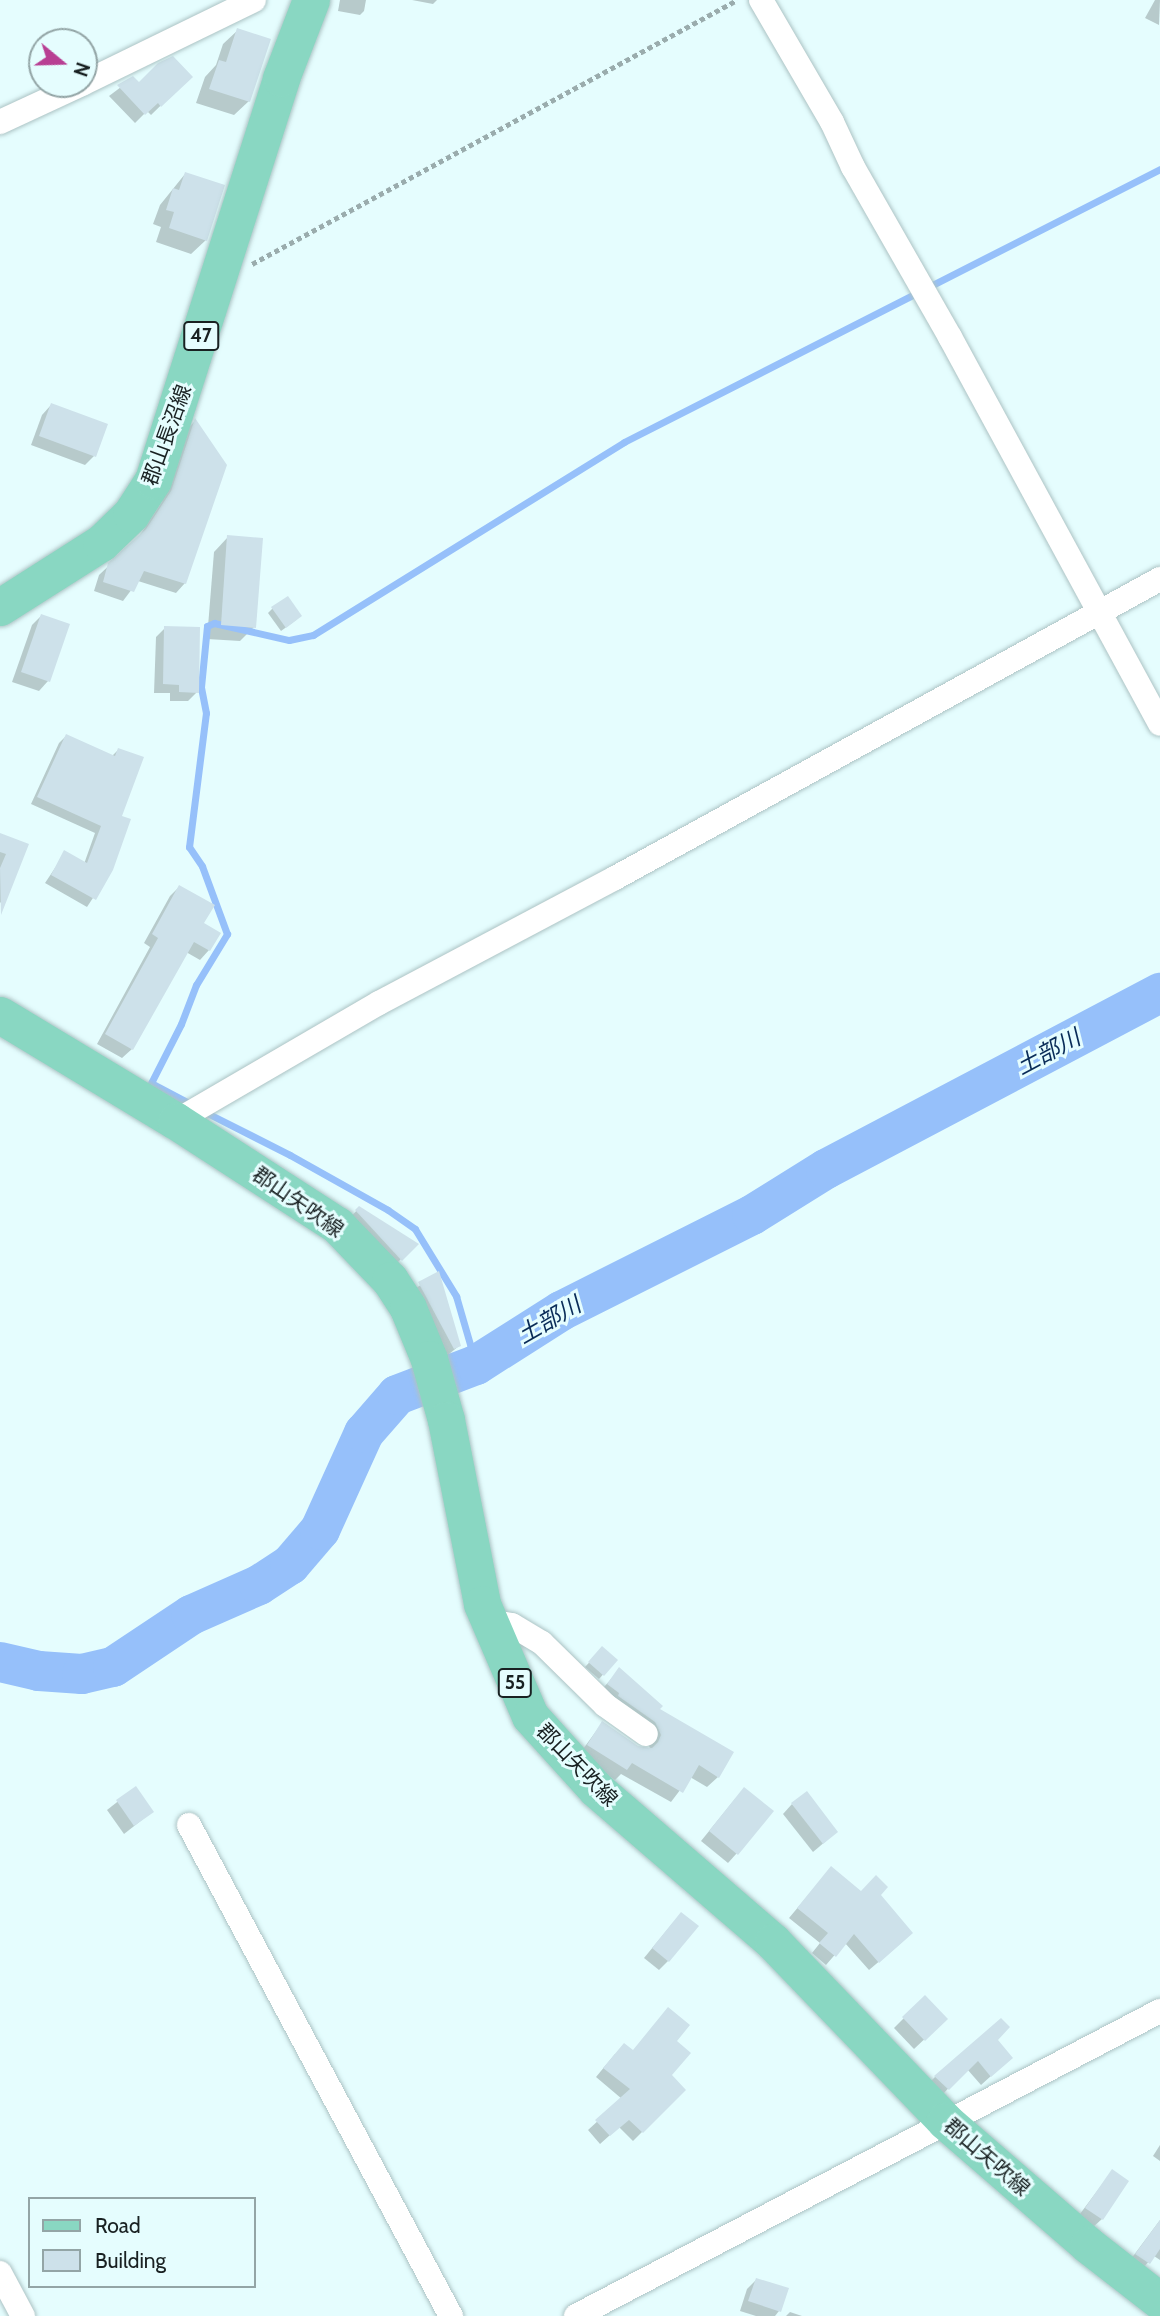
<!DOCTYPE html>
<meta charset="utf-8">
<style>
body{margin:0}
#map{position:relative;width:1160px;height:2316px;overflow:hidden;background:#e5fdfe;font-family:Cabin,"Noto Sans JP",sans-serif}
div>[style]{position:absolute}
.shadow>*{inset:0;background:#0003}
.stream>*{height:7px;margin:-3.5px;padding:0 3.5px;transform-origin:3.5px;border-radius:3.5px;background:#96c0fa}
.river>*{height:40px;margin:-20px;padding:0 20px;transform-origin:20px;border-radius:20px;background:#96c0fa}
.building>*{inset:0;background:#cde1ea}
.path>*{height:4.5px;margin-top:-2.25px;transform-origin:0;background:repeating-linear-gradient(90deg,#9aacad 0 5px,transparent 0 8.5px)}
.roads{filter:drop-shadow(0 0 2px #acc3c4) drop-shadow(0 0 2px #acc3c4)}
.minor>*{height:24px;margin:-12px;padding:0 12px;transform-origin:12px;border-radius:12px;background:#fff}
.primary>*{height:37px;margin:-18.5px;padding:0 18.5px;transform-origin:18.5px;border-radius:18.5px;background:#89d7c2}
span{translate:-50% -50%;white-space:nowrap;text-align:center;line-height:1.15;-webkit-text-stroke:6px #e5fdfe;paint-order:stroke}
.shield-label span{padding:2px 5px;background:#e5fdfe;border:2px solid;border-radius:5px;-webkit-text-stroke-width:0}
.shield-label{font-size:19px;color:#192122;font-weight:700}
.street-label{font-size:21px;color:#192122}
.water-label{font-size:23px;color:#092c58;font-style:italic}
.legend{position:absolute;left:28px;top:2197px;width:228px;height:91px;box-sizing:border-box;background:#e5fdfe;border:2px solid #93a5a6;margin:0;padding:9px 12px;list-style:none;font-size:21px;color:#192122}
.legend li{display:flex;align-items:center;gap:14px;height:35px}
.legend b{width:35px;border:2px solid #93a5a6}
.north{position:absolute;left:28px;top:28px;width:70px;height:70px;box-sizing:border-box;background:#e5fdfe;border:2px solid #93a5a6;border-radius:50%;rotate:109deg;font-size:19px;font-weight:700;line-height:28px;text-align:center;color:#192122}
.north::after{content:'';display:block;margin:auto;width:24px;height:32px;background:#b83f93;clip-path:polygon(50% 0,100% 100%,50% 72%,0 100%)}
</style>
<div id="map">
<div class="shadow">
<div style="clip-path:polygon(340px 0,366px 0,364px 11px,360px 15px,338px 11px)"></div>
<div style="clip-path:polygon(412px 0,437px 0,433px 4px)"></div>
<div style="clip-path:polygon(1155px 0,1160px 0,1159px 25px,1145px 18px)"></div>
<div style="clip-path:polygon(238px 30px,249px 101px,234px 115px,196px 103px,205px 77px,216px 65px,223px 44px)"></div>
<div style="clip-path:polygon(190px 77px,151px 115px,147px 111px,135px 123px,109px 96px,133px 78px,138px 84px)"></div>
<div style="clip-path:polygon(185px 174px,206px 240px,191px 254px,156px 242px,161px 227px,153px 224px,160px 205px)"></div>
<div style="clip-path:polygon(51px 405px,94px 456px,85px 465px,31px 445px,42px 415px)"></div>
<div style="clip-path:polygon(195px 421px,185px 583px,176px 593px,138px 581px,123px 601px,94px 591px,99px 575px,138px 538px,162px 502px,186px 430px)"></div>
<div style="clip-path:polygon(228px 537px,254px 627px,240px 641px,207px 639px,214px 552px)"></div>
<div style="clip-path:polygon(273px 608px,296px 620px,281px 631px,268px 613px)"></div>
<div style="clip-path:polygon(41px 616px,48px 681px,39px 691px,12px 682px,32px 625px)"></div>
<div style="clip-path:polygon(165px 628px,197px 692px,188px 701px,170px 701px,170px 693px,154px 693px,156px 637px)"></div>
<div style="clip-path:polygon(66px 736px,112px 756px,118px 750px,120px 817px,112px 869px,87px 907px,45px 883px,65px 853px,84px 864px,95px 833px,31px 804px,59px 743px)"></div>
<div style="clip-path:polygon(0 835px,27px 845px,7px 896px,0 903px)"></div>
<div style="clip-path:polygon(179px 887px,201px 924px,209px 950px,200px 960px,186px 952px,132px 1049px,122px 1058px,97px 1044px,150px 947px,144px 943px,170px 896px)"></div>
<div style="clip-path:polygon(359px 1208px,416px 1244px,391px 1269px,347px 1221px)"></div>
<div style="clip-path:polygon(438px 1273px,459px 1346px,444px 1358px,409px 1293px)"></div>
<div style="clip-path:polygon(602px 1649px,616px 1660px,599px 1679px,585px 1667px)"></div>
<div style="clip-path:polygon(619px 1670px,718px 1777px,707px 1787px,690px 1777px,671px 1802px,621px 1774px,615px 1780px,578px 1756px,602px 1723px,637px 1748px,650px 1749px,645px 1733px,597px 1695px)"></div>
<div style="clip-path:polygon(135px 1788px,152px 1812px,124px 1834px,107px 1810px)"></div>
<div style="clip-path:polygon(735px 1799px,737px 1853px,728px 1863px,701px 1841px)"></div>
<div style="clip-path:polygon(792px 1804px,826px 1841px,813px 1852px,783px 1814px)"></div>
<div style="clip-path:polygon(831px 1868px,861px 1893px,878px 1895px,902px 1942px,869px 1970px,845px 1943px,826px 1965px,812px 1953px,820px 1943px,789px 1918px)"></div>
<div style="clip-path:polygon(672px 1924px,668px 1961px,659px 1970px,644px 1958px)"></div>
<div style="clip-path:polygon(925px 1997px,946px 2019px,914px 2049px,894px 2028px)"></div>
<div style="clip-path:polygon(996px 2040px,1001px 2067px,981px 2085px,967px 2069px,939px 2098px,926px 2086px,935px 2077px)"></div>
<div style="clip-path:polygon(674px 2042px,669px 2076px,684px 2090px,633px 2141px,619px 2127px,600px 2144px,588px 2130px,622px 2099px,596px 2077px,615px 2054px)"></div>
<div style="clip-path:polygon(1160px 2145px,1160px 2161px,1153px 2156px)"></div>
<div style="clip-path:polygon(1112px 2171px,1102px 2219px,1092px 2228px,1077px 2218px)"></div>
<div style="clip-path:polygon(1160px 2220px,1160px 2260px,1154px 2256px,1140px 2271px,1128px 2263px)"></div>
<div style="clip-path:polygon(757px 2279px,779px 2311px,775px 2316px,756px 2316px,740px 2311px,747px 2289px)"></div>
<div style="clip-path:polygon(790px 2312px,802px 2316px,786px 2316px)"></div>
</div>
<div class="stream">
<div style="left:191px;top:1104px;width:45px;rotate:-152.3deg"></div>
<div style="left:151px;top:1083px;width:66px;rotate:-63deg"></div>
<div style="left:181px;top:1024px;width:42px;rotate:-69deg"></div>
<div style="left:196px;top:985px;width:60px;rotate:-58.7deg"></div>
<div style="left:227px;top:934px;width:72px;rotate:-110.2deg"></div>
<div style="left:202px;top:866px;width:23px;rotate:-124deg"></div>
<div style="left:189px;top:847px;width:135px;rotate:-82.8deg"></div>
<div style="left:206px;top:713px;width:26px;rotate:-101deg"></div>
<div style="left:201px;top:687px;width:61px;rotate:-84.4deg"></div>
<div style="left:207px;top:626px;width:8px;rotate:-23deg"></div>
<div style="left:214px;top:623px;width:77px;rotate:12.8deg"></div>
<div style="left:289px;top:640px;width:25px;rotate:-12deg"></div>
<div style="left:313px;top:635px;width:366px;rotate:-31.8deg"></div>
<div style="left:624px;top:442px;width:602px;rotate:-26.99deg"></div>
<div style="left:205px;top:1112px;width:95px;rotate:26.8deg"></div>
<div style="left:290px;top:1155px;width:112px;rotate:29.3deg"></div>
<div style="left:388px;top:1210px;width:33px;rotate:35deg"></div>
<div style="left:415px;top:1229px;width:79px;rotate:58.5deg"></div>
<div style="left:456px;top:1296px;width:72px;rotate:73.8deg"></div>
</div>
<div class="river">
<div style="left:0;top:1662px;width:40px;rotate:13deg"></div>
<div style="left:39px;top:1671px;width:43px;rotate:4deg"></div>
<div style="left:82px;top:1674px;width:32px;rotate:-13deg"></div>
<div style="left:113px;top:1667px;width:94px;rotate:-33.7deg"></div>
<div style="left:191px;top:1615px;width:74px;rotate:-23.8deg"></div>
<div style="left:259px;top:1585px;width:37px;rotate:-33deg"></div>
<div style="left:290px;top:1565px;width:46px;rotate:-49.4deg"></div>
<div style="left:320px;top:1530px;width:107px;rotate:-65.6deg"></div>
<div style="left:364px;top:1433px;width:50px;rotate:-49deg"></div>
<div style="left:397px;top:1395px;width:85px;rotate:-20.8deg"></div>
<div style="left:476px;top:1365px;width:101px;rotate:-32.4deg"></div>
<div style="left:561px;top:1311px;width:214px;rotate:-26.7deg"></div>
<div style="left:752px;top:1215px;width:87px;rotate:-31.9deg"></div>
<div style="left:826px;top:1169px;width:378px;rotate:-27.8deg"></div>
</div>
<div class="building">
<div style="clip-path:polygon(237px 28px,271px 39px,250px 102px,209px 89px,219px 60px,226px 62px)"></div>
<div style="clip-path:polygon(173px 56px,193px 77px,161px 107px,158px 103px,145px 115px,117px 85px,133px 76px,139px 82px,158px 63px)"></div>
<div style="clip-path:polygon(185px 172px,225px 185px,207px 241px,169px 228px,174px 212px,166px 210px,173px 188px,179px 190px)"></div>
<div style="clip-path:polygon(51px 403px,108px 424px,96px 457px,39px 436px)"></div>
<div style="clip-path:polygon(195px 418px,227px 465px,186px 584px,144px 571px,134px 592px,103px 582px,108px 563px,146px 529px,171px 491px)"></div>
<div style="clip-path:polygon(227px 535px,263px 538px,256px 628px,221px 625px)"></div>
<div style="clip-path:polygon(288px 596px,302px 616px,286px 628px,271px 607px)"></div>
<div style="clip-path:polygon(41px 614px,70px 624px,50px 682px,21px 672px)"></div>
<div style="clip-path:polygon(164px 626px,200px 627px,199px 693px,179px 692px,179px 685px,163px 684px)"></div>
<div style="clip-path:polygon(66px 734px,115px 756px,118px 748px,144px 757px,122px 816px,131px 819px,113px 870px,96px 900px,51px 875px,64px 850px,87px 863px,101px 826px,37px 797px)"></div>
<div style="clip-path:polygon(0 833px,29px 844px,1px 915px,0 868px,6px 854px,0 852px)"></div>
<div style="clip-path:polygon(179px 885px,215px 905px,204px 923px,221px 933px,210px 951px,194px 942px,133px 1050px,105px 1034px,158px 938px,152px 934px)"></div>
<div style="clip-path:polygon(359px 1206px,419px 1244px,402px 1261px,355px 1210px)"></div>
<div style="clip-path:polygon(439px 1271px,461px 1346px,454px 1349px,418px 1282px)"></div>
<div style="clip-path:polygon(602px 1646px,618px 1660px,604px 1676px,588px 1662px)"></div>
<div style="clip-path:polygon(619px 1667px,663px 1706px,660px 1709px,734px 1752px,719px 1778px,699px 1765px,683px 1793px,632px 1763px,627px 1770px,587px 1745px,602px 1721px,638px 1746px,652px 1748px,658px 1742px,661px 1735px,655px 1722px,618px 1696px,619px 1693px,607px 1684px)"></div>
<div style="clip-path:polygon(136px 1786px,154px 1812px,134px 1826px,116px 1800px)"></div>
<div style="clip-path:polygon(744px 1787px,774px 1811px,738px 1855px,709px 1831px)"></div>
<div style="clip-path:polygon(807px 1791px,838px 1832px,823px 1844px,791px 1803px)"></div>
<div style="clip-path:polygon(831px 1866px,861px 1891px,876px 1875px,888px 1887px,881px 1895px,913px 1933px,879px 1963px,854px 1934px,836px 1957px,819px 1943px,828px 1933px,797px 1908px)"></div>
<div style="clip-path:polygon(681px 1912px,699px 1926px,669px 1962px,652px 1948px)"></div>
<div style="clip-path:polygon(925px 1995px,948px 2019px,925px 2041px,902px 2017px)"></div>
<div style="clip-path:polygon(668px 2007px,690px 2025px,677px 2041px,691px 2053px,672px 2075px,686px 2090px,643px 2133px,629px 2120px,610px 2136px,595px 2120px,630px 2089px,603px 2068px,624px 2043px,633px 2050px)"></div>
<div style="clip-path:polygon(1001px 2018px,1010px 2027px,998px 2040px,1013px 2058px,991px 2077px,978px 2061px,949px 2090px,934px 2076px)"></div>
<div style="clip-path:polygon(1112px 2169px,1129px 2181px,1103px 2220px,1085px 2208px)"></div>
<div style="clip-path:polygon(1160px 2220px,1160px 2249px,1150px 2264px,1135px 2254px)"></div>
<div style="clip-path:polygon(756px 2278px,789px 2288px,781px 2312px,748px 2301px)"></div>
</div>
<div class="path">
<div style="left:252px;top:264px;width:552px;rotate:-28.56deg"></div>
</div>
<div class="roads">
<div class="minor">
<div style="left:761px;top:0;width:141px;rotate:59.8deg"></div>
<div style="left:832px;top:122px;width:50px;rotate:65deg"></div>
<div style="left:853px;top:167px;width:196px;rotate:60.3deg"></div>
<div style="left:950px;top:337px;width:440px;rotate:61.5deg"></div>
<div style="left:84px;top:83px;width:189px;rotate:-26deg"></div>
<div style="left:0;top:122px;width:90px;rotate:-24.9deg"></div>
<div style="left:176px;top:1121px;width:235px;rotate:-30.2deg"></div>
<div style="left:379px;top:1003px;width:267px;rotate:-27.9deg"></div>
<div style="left:615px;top:878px;width:622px;rotate:-28.75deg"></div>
<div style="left:489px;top:1621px;width:23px;rotate:10deg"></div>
<div style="left:512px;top:1625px;width:35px;rotate:31deg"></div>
<div style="left:542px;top:1643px;width:88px;rotate:44.5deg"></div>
<div style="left:605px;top:1705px;width:50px;rotate:35.3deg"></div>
<div style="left:189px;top:1825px;width:557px;rotate:61.92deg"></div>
<div style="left:0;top:2273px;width:49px;rotate:61.9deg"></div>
<div style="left:576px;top:2316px;width:659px;rotate:-27.58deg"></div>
</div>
<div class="primary">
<div style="left:0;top:607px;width:120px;rotate:-32.4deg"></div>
<div style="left:101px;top:543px;width:42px;rotate:-44deg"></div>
<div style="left:131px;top:514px;width:40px;rotate:-57.1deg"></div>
<div style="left:153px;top:480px;width:422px;rotate:-72.3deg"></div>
<div style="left:281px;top:78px;width:84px;rotate:-69deg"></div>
<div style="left:0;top:1015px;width:205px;rotate:31.1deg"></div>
<div style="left:176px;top:1121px;width:192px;rotate:32.9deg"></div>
<div style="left:337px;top:1225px;width:76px;rotate:46.1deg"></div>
<div style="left:390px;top:1280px;width:33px;rotate:57deg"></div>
<div style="left:408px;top:1308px;width:55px;rotate:67.6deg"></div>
<div style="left:429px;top:1359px;width:63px;rotate:74.4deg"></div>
<div style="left:446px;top:1420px;width:187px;rotate:78.9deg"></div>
<div style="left:482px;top:1604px;width:122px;rotate:66.8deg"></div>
<div style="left:530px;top:1716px;width:98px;rotate:47.9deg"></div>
<div style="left:596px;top:1789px;width:234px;rotate:40.8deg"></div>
<div style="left:773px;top:1942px;width:248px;rotate:46.1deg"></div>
<div style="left:945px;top:2121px;width:189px;rotate:40.9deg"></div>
<div style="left:1088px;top:2245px;width:91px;rotate:37.9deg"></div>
</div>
</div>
<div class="shield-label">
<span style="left:201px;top:336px">47</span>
<span style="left:515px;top:1683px">55</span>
</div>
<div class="street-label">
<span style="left:167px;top:435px;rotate:-70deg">郡山長沼線</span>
<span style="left:298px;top:1202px;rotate:35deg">郡山矢吹線</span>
<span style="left:577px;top:1765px;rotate:46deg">郡山矢吹線</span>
<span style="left:987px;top:2157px;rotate:41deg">郡山矢吹線</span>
</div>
<div class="water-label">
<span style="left:1048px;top:1052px;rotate:-28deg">土部川</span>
<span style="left:549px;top:1320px;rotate:-30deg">土部川</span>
</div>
<ul class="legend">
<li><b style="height:9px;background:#89d7c2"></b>Road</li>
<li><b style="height:19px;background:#cde1ea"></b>Building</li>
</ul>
<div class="north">N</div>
</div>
